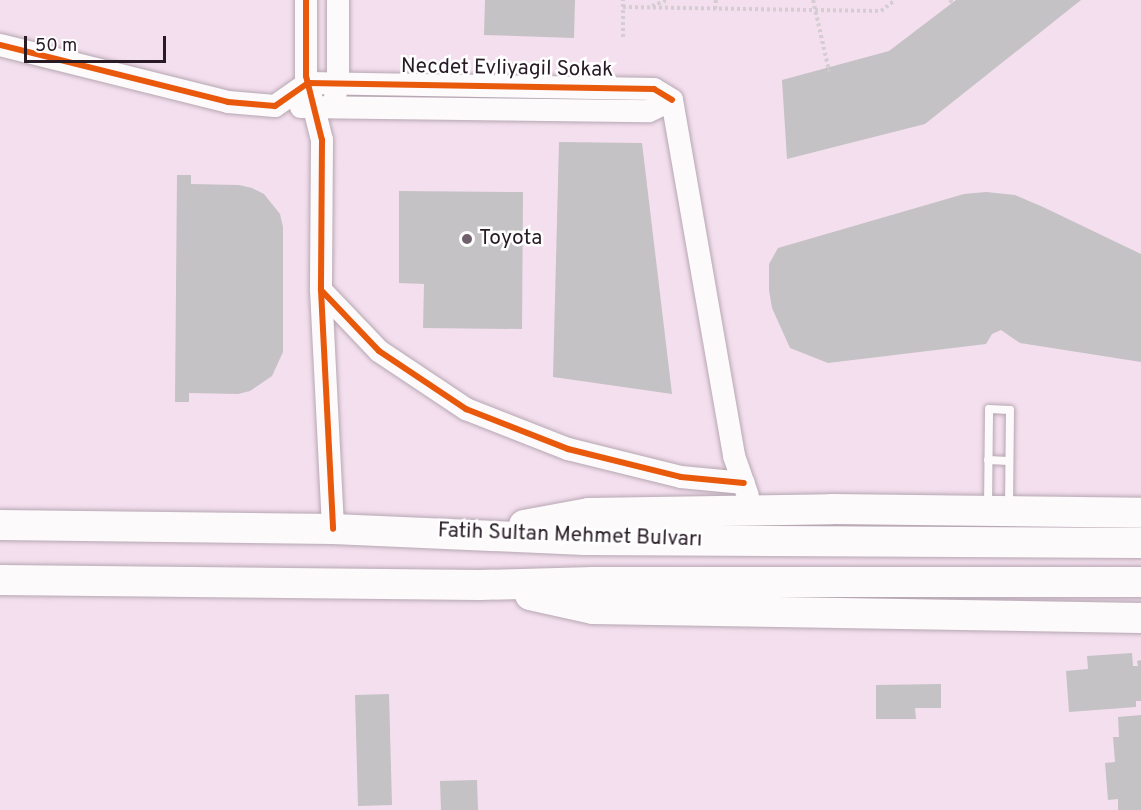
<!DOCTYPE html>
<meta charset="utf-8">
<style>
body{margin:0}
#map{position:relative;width:1141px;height:810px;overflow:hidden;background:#f4dfee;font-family:Overpass,sans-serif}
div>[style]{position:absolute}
.building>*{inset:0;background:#c4c2c4}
.path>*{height:4px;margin-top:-2px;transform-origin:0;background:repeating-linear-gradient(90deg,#d4cdd2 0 3px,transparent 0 6px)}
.roads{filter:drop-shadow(0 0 2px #b6a7b2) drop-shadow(0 0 2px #b6a7b2)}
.lane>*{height:8px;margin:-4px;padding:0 4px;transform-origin:4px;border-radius:4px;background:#fdfafc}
.secondary>*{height:22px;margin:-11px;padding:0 11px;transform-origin:11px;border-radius:11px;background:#fdfafc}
.highway>*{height:30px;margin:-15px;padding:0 15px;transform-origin:15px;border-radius:15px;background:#fdfafc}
.cycleway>*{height:6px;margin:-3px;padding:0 3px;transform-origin:3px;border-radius:3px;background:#e8590c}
.dots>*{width:16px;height:16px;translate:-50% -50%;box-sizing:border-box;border:3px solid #fff;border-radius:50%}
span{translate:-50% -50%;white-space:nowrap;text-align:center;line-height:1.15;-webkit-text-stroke:5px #fff;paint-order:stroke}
.street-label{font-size:21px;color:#281b25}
.poi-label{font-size:21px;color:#281b25}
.left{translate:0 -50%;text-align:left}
.scale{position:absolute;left:24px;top:36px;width:142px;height:27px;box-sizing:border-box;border:3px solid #281b25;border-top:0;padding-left:8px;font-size:18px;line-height:21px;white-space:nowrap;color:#281b25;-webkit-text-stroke:4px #fff;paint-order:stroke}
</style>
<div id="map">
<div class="building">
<div style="clip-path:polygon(485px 0,575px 0,574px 38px,484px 35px)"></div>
<div style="clip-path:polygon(956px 0,1081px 0,925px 124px,787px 159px,782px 80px,889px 51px)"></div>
<div style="clip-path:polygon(559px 142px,642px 143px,672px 394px,553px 377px)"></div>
<div style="clip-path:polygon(177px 175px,191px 175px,191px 184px,239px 185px,252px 188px,264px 194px,280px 214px,283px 227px,283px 352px,272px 376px,250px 391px,238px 394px,189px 393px,189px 402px,175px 402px)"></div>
<div style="clip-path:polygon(399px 191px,523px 192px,522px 329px,423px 328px,424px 284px,399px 283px)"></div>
<div style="clip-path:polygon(986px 192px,1015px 195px,1043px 207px,1141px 254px,1141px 362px,1020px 343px,1001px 330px,992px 334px,986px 344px,828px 363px,790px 348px,772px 308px,769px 290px,769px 264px,778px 248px,964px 194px)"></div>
<div style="clip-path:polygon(1132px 653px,1133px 666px,1138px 666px,1137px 661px,1141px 660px,1141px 701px,1136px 701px,1136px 707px,1069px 712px,1066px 671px,1088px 669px,1087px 656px)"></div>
<div style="clip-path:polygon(941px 684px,941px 708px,915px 708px,916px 719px,876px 719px,876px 685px)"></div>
<div style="clip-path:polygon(389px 694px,392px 805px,358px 806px,355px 695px)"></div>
<div style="clip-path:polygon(1141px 715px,1141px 810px,1118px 810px,1118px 799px,1108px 800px,1105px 763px,1115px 762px,1113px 737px,1119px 737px,1118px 717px)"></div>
<div style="clip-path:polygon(477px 780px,478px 810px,441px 810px,440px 781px)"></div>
</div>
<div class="path">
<div style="left:813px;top:0;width:73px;rotate:77.3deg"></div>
<div style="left:950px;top:0;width:5px;rotate:53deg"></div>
<div style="left:652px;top:6px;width:16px;rotate:-22deg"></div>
<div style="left:623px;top:7px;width:258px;rotate:0.9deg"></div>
<div style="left:881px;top:11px;width:18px;rotate:-38deg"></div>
<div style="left:715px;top:9px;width:9px;rotate:-84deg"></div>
<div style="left:623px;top:37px;width:37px;rotate:-90deg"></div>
</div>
<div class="roads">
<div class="lane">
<div style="left:988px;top:460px;width:21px;rotate:3deg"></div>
<div style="left:988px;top:508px;width:99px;rotate:-89.4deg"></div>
<div style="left:989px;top:409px;width:21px;rotate:3deg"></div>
<div style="left:1010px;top:410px;width:97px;rotate:90.6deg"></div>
</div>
<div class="secondary">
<div style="left:306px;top:0;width:76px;rotate:90deg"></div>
<div style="left:306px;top:76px;width:66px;rotate:76deg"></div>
<div style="left:322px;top:140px;width:150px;rotate:90.4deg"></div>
<div style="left:321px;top:290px;width:239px;rotate:87.1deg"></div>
<div style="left:0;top:45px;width:235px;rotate:14deg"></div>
<div style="left:228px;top:102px;width:47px;rotate:4.9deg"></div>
<div style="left:275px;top:106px;width:40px;rotate:-34.9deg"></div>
<div style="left:308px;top:83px;width:346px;rotate:1deg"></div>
<div style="left:654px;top:89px;width:21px;rotate:31deg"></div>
<div style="left:335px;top:97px;width:15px;rotate:-79deg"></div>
<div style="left:338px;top:82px;width:82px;rotate:-90deg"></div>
<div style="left:672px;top:100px;width:361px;rotate:80.1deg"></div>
<div style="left:734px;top:456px;width:42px;rotate:70.7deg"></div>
<div style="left:301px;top:107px;width:348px;rotate:0.7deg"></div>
<div style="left:649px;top:111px;width:25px;rotate:-26deg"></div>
<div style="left:321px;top:290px;width:84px;rotate:46.4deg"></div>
<div style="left:379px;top:351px;width:105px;rotate:33.7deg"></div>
<div style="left:466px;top:409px;width:110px;rotate:21.4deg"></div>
<div style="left:568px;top:449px;width:116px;rotate:13.9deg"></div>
<div style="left:681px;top:477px;width:63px;rotate:5.4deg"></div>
</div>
<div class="highway">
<div style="left:0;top:525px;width:333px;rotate:0.7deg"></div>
<div style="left:333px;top:529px;width:252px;rotate:2.5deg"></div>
<div style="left:585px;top:540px;width:556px;rotate:0.31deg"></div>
<div style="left:524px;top:525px;width:66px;rotate:-10.5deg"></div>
<div style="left:589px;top:513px;width:243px;rotate:-0.9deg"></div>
<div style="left:832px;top:509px;width:309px;rotate:0.7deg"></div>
<div style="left:0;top:580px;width:480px;rotate:0.6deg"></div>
<div style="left:480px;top:585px;width:113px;rotate:-1.5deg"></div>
<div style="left:593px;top:582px;width:548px"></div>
<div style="left:530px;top:595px;width:65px;rotate:12.5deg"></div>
<div style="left:593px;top:609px;width:548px;rotate:0.94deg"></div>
</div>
</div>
<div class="cycleway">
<div style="left:306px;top:0;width:76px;rotate:90deg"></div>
<div style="left:306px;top:76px;width:66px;rotate:76deg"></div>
<div style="left:322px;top:140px;width:150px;rotate:90.4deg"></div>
<div style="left:321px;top:290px;width:239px;rotate:87.1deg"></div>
<div style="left:0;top:45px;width:235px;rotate:14deg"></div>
<div style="left:228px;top:102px;width:47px;rotate:4.9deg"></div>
<div style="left:275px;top:106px;width:40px;rotate:-34.9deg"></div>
<div style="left:308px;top:83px;width:346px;rotate:1deg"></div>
<div style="left:654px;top:89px;width:21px;rotate:31deg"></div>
<div style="left:321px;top:290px;width:84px;rotate:46.4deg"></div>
<div style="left:379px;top:351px;width:105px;rotate:33.7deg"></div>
<div style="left:466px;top:409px;width:110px;rotate:21.4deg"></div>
<div style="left:568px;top:449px;width:116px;rotate:13.9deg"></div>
<div style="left:681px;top:477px;width:63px;rotate:5.4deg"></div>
</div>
<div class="dots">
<div style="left:467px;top:239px;background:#6f606b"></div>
</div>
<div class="street-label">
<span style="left:507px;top:69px;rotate:1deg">Necdet Evliyagil Sokak</span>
<span style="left:570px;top:536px;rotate:2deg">Fatih Sultan Mehmet Bulvarı</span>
</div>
<div class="poi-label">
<span class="left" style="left:479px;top:239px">Toyota</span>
</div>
<div class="scale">50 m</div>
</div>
